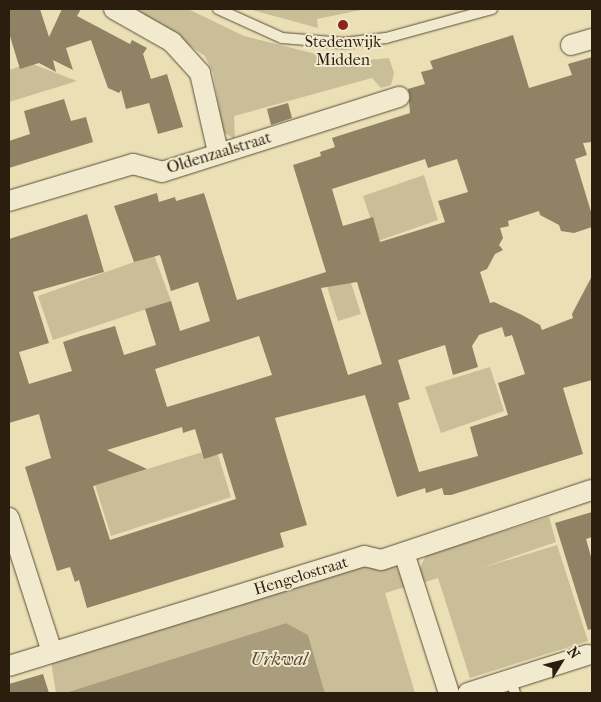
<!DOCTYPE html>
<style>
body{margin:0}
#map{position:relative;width:601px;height:702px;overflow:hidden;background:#ebdfb5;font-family:"IM FELL French Canon",serif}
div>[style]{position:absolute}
.green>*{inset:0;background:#cabe99}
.water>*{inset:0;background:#aa9d7d}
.building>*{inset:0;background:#8f8265}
.roads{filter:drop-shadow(0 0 1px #5b4e38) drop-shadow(0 0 1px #5b4e38)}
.lane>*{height:10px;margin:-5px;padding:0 5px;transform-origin:5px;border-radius:5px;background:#f2eacf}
.street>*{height:20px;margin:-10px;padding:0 10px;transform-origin:10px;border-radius:10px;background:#f2eacf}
.dots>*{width:14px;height:14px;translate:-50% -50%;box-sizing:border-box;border:2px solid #f2eacf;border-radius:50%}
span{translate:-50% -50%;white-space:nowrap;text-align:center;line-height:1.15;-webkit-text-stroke:4px #f2eacf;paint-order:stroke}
.poi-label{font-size:16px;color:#2b1e0f}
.street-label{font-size:16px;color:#2b1e0f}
.water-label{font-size:18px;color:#574a36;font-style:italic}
.frame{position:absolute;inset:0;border:10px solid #2b1e0f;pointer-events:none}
.north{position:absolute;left:536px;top:637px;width:50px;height:50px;-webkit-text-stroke:4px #f2eacf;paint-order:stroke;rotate:54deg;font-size:14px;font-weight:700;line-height:20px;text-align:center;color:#2b1e0f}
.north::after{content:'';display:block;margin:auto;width:18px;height:22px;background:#2b1e0f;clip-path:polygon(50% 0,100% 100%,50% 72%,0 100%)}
</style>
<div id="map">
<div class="green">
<div style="clip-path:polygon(134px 9px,188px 9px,244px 36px,348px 62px,389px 58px,394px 73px,391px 85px,381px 88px,372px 78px,234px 116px,235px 139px,223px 132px,213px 73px,205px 56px)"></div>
<div style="clip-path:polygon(249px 9px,366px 9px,317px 19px,318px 28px)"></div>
<div style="clip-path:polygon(30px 63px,77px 81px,9px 102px,9px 70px)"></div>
<div style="clip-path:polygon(424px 175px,438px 220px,378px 241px,363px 196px)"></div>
<div style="clip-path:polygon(154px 255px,171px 301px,53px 340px,38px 296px)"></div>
<div style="clip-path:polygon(346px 267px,361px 314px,338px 321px,323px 274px)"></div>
<div style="clip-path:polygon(490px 367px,504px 411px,441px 433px,425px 387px)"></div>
<div style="clip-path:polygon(216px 448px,231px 497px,111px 536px,95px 485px)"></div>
<div style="clip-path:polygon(549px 517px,556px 542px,478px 569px,557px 545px,588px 641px,470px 678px,438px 578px,422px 583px,418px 572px,426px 555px)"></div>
<div style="clip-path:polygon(395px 563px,405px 587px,385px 593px,415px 693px,325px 693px,308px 635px,286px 623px,65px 693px,56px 693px,51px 661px,367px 565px)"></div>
</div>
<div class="water">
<div style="clip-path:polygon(286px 623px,308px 635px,325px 693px,65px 693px)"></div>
</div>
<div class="building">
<div style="clip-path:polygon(9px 9px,40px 9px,49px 37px,62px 9px,81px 9px,77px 16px,130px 44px,132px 40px,147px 48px,143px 54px,151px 79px,167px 74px,183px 127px,158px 134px,149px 103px,126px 109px,121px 90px,119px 93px,108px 88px,91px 40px,66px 48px,73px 70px,53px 60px,56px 72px,39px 63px,20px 69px,9px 33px)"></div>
<div style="clip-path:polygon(evenodd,513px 35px,529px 88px,572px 75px,568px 64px,592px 57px,592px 142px,583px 143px,587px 155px,575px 159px,592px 215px,592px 227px,574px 233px,561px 231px,559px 225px,540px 215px,539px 211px,508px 221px,509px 226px,500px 228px,503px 238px,499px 245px,503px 250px,495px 254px,487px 269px,480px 272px,490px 303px,494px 302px,522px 315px,540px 325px,542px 330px,573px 318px,572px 314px,592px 276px,592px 380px,563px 388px,583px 454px,451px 495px,444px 495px,442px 488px,426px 493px,425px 488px,397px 497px,365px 395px,275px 418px,307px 525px,280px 533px,284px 547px,87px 608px,79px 580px,75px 582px,70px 567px,57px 571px,25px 467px,51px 458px,39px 414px,9px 423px,9px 239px,87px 214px,104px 272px,33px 292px,49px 343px,19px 352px,29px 384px,72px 371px,63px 342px,81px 336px,115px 326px,124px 355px,156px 345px,145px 309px,171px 301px,180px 331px,210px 321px,198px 282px,171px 291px,160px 255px,134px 262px,114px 206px,157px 193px,159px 202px,175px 197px,176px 201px,204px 193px,237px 300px,326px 272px,293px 165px,321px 156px,320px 152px,335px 147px,332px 138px,410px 113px,408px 89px,425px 84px,421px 72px,433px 69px,430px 61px,513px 35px,425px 159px,428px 168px,457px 159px,468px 192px,438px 201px,445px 222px,380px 242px,373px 217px,343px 226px,332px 189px,425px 159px,513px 35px,357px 282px,382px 364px,348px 375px,321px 288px,357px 282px,513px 35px,502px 327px,505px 337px,512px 335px,525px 374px,498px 383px,508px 415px,470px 427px,478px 456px,419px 472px,398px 403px,410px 399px,398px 360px,445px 345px,453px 375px,478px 367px,472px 346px,479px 335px,502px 327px,513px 35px,259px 336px,272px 375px,167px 407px,155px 369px,259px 336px,513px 35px,182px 427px,183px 433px,195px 429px,204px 459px,222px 453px,236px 499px,110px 540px,93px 486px,147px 469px,107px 450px,182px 427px)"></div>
<div style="clip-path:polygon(64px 99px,71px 121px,86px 117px,93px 142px,9px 168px,9px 141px,30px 134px,24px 111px)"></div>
<div style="clip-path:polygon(288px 103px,292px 118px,271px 125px,267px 109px)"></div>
<div style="clip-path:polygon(592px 512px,592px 537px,586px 539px,592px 560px,592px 629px,588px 630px,555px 523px)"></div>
<div style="clip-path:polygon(43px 674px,49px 693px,9px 693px,9px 684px)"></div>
</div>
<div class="roads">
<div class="lane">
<div style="left:218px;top:9px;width:70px;rotate:24.4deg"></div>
<div style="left:282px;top:38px;width:62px;rotate:4.6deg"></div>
<div style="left:344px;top:43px;width:42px;rotate:-6.8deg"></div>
<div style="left:386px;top:38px;width:110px;rotate:-15.3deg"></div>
<div style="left:511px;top:680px;width:14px;rotate:73deg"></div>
</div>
<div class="street">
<div style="left:114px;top:9px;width:67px;rotate:29.6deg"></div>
<div style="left:172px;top:42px;width:42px;rotate:47.9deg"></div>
<div style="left:200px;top:73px;width:81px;rotate:77.2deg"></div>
<div style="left:571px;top:45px;width:22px;rotate:-16deg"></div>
<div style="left:9px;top:201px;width:129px;rotate:-16.6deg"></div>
<div style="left:133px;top:164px;width:30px;rotate:15deg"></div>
<div style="left:162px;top:172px;width:249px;rotate:-17.6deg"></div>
<div style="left:9px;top:518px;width:141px;rotate:72.2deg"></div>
<div style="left:404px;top:553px;width:147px;rotate:72.2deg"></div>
<div style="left:9px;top:666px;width:372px;rotate:-17.2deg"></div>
<div style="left:364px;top:556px;width:17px;rotate:13deg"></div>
<div style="left:381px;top:560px;width:222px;rotate:-18.4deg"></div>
<div style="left:468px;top:693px;width:125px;rotate:-17.7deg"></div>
</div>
</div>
<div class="dots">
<div style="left:343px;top:25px;background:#8f2418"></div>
</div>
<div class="poi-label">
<span style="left:343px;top:51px">Stedenwijk<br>Midden</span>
</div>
<div class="street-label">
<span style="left:219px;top:153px;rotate:-17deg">Oldenzaalstraat</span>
<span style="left:301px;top:576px;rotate:-17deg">Hengelostraat</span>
</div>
<div class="water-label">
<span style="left:279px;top:660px">Urkwal</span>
</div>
<div class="frame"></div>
<div class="north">N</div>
</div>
